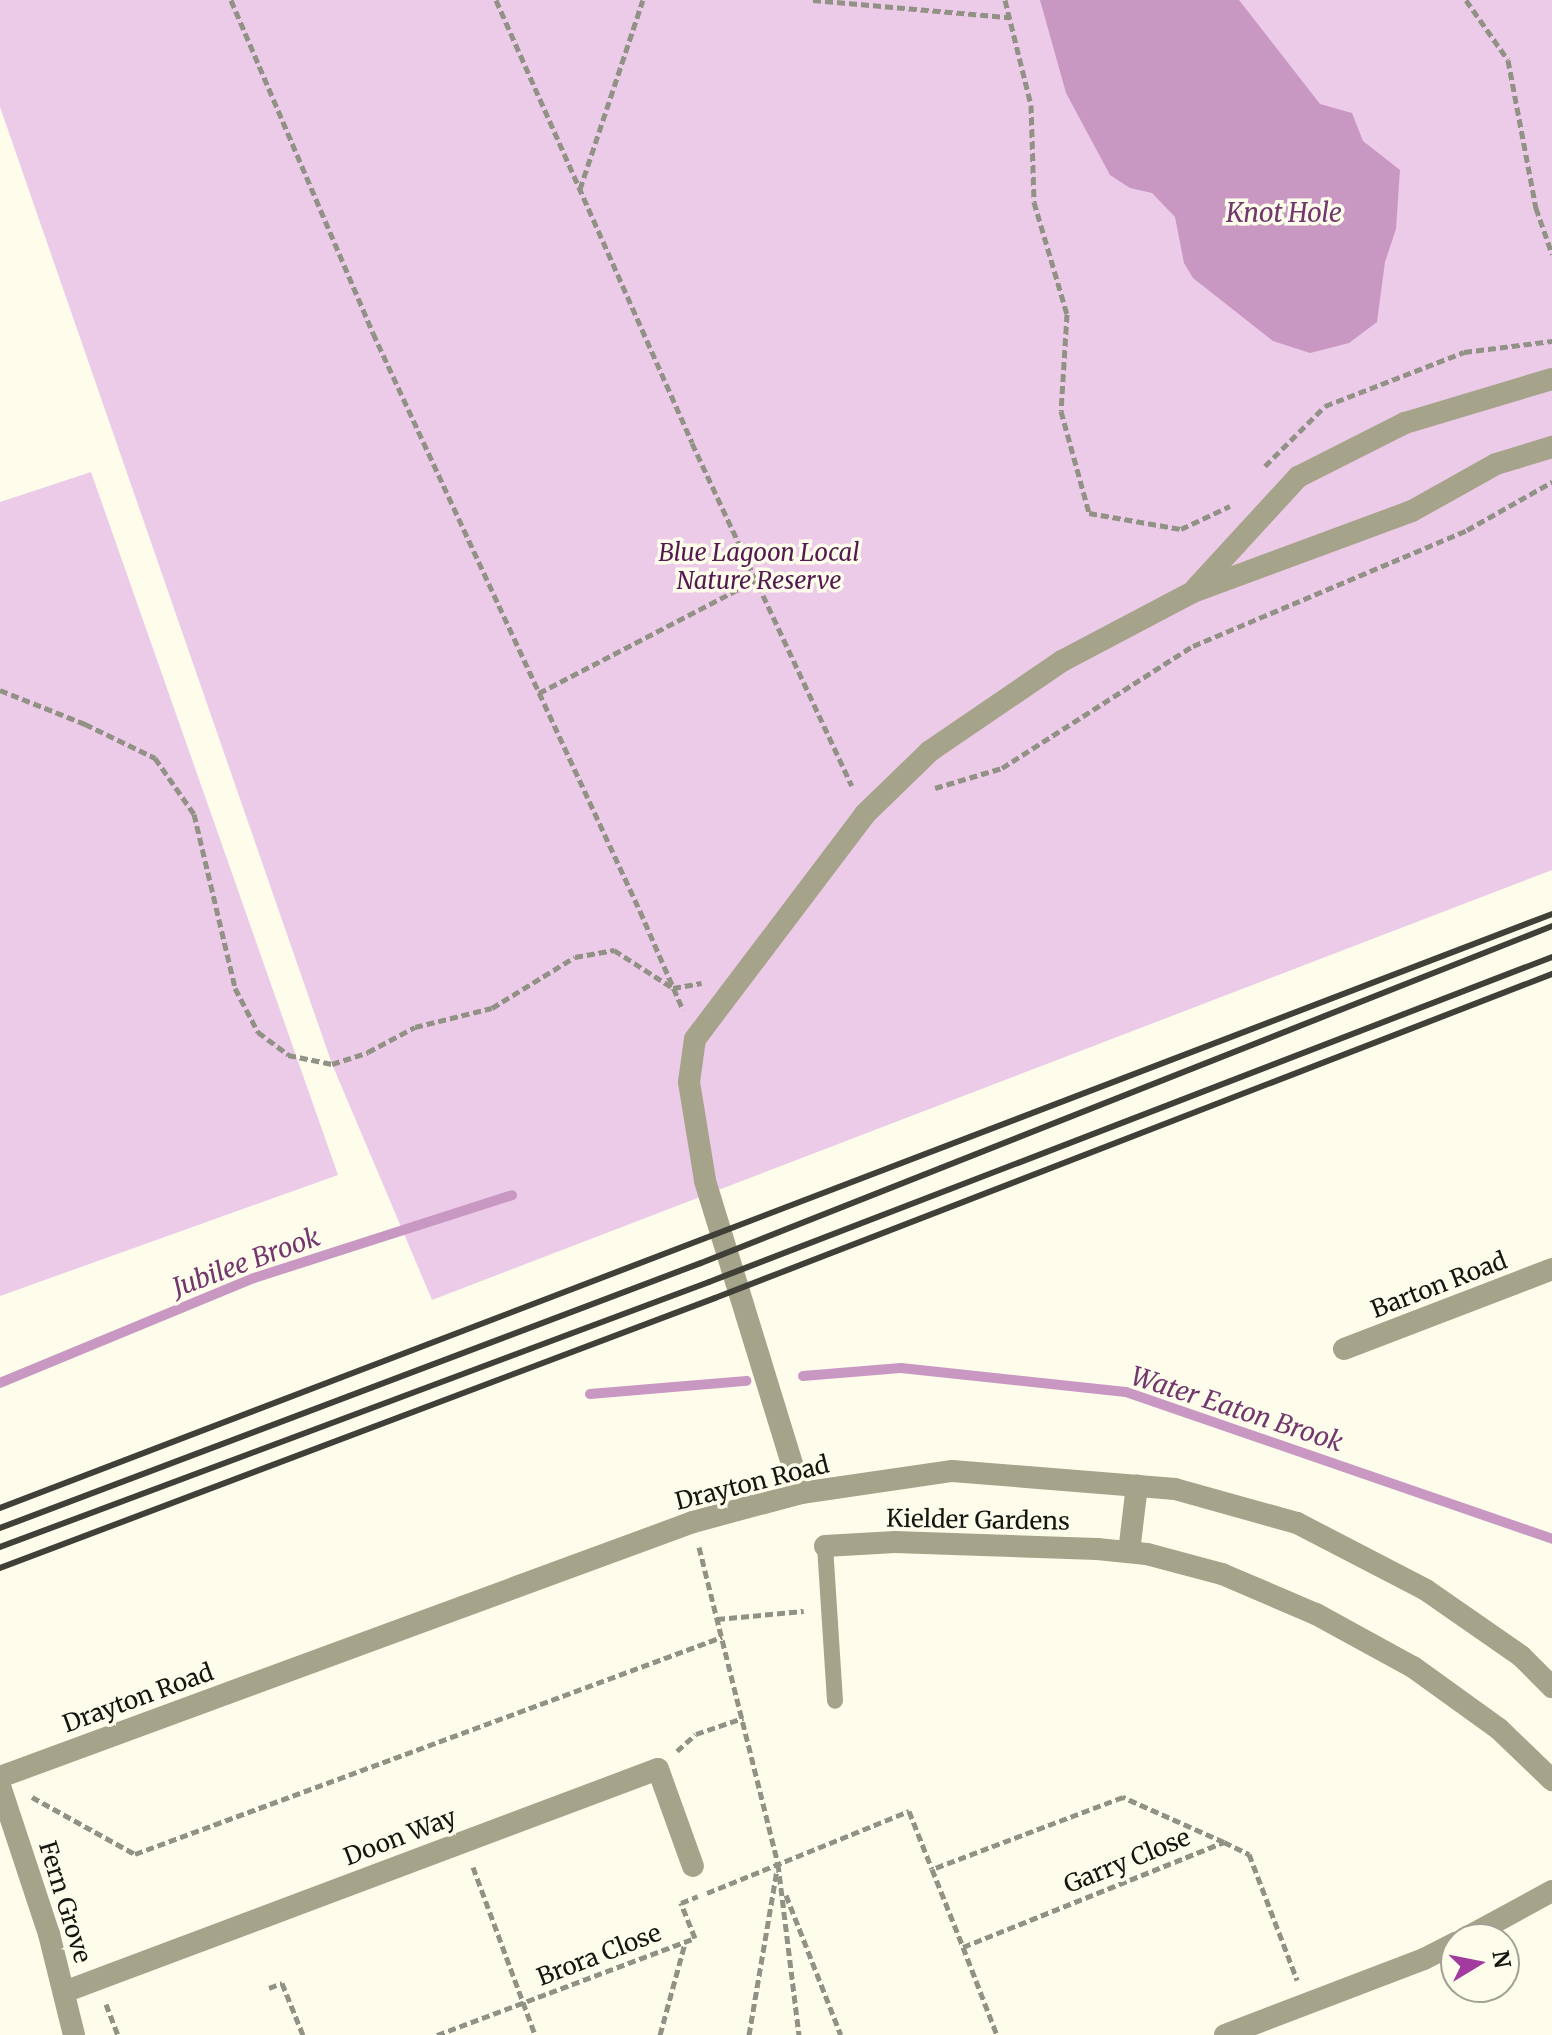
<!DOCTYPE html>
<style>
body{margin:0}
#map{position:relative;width:1552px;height:2035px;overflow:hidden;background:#fefdec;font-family:Merriweather,serif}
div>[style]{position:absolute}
.green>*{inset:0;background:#eccbe8}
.water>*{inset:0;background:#c898c3}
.stream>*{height:10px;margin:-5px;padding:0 5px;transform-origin:5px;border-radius:5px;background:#c898c3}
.path>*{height:5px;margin-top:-2.5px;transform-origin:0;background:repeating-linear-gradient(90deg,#929185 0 8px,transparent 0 12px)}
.service>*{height:16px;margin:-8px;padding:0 8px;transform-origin:8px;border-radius:8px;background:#a5a389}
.minor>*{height:22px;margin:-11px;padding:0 11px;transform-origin:11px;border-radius:11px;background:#a5a389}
.tertiary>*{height:22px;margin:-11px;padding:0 11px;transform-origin:11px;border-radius:11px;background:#a5a389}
.rail>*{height:6px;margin:-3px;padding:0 3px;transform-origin:3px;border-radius:3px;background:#403f38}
span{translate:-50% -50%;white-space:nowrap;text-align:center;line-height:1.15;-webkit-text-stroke:7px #fefdec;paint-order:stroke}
.park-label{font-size:24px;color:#541a50;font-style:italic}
.street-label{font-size:24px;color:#161610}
.water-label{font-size:26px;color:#73376e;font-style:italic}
.north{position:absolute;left:1440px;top:1923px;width:80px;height:80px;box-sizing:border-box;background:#fefdec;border:2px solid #a1a194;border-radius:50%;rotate:80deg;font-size:22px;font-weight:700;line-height:32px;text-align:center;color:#161610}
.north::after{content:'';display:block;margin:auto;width:28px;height:36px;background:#a33a9d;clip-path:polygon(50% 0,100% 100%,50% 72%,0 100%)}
</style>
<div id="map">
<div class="green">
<div style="clip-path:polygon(0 0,1552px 0,1552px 870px,432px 1300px,332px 1064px,0 107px)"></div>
<div style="clip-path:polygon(91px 472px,338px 1175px,0 1296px,0 502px)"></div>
</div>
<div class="water">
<div style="clip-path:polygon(1040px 0,1239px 0,1320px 104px,1352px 113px,1363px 141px,1400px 170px,1396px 229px,1385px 262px,1377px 322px,1349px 343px,1310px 353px,1273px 341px,1193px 278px,1184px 263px,1175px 217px,1152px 193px,1130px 188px,1110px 175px,1066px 93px)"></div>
</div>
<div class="stream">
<div style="left:803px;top:1376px;width:98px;rotate:-4.7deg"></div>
<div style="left:901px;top:1368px;width:226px;rotate:6.1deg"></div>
<div style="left:1126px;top:1392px;width:451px;rotate:19deg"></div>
<div style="left:0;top:1383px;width:275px;rotate:-22.5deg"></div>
<div style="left:254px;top:1278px;width:271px;rotate:-17.8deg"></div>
<div style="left:590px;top:1394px;width:157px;rotate:-4.8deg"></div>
</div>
<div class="path">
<div style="left:231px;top:0;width:362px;rotate:66.9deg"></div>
<div style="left:373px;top:333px;width:637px;rotate:65.21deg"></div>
<div style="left:640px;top:911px;width:108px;rotate:66.5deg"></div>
<div style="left:496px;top:0;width:484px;rotate:66.1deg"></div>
<div style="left:692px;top:443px;width:378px;rotate:65deg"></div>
<div style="left:813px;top:0;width:197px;rotate:5deg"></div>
<div style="left:1005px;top:0;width:108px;rotate:76.1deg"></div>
<div style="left:1031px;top:105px;width:97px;rotate:88.2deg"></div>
<div style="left:1034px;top:202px;width:117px;rotate:73.6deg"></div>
<div style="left:1067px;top:314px;width:97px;rotate:93.5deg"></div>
<div style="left:1061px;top:411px;width:106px;rotate:74.6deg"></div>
<div style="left:1089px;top:513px;width:93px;rotate:9.9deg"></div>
<div style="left:1181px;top:529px;width:54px;rotate:-25.1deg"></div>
<div style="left:1466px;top:0;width:73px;rotate:55deg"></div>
<div style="left:1508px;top:60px;width:151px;rotate:79.3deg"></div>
<div style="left:1536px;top:208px;width:49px;rotate:70.8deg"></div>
<div style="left:580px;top:189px;width:199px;rotate:-71.6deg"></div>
<div style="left:1265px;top:466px;width:85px;rotate:-45deg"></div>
<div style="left:1325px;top:406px;width:149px;rotate:-21.2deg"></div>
<div style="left:1464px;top:352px;width:89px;rotate:-7.1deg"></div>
<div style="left:0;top:690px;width:92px;rotate:21.8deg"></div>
<div style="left:85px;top:724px;width:78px;rotate:25.9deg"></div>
<div style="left:155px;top:758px;width:68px;rotate:55.1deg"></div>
<div style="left:194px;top:814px;width:179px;rotate:76.7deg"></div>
<div style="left:235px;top:988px;width:50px;rotate:62.4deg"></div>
<div style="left:258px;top:1032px;width:38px;rotate:37deg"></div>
<div style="left:288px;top:1055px;width:45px;rotate:11.6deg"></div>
<div style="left:332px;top:1064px;width:38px;rotate:-18deg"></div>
<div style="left:368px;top:1052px;width:53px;rotate:-28deg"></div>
<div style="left:415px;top:1027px;width:79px;rotate:-13.9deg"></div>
<div style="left:492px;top:1008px;width:97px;rotate:-31.6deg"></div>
<div style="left:575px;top:957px;width:40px;rotate:-10deg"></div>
<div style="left:614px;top:950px;width:70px;rotate:32.8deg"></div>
<div style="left:673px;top:988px;width:29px;rotate:-10deg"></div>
<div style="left:539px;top:693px;width:245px;rotate:-27.5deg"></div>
<div style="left:935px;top:788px;width:70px;rotate:-16.6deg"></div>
<div style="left:1002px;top:768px;width:227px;rotate:-32.6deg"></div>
<div style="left:1193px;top:646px;width:298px;rotate:-22.9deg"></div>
<div style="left:1467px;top:530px;width:98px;rotate:-29.5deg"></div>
<div style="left:699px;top:1547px;width:327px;rotate:76deg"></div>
<div style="left:778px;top:1864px;width:172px;rotate:83deg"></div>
<div style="left:717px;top:1619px;width:87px;rotate:-5.3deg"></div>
<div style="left:677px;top:1751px;width:25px;rotate:-42deg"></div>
<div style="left:696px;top:1734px;width:50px;rotate:-18.8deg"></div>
<div style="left:32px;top:1797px;width:118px;rotate:29deg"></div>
<div style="left:135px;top:1854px;width:626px;rotate:-20.29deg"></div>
<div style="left:1224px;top:1842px;width:28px;rotate:26deg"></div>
<div style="left:1249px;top:1854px;width:135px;rotate:69.1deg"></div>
<div style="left:473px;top:1867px;width:179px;rotate:69.7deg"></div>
<div style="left:707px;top:1893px;width:218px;rotate:-22.1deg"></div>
<div style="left:909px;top:1811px;width:62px;rotate:68.4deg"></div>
<div style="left:932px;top:1869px;width:84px;rotate:68.3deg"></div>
<div style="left:963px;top:1947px;width:281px;rotate:-21.9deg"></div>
<div style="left:1224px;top:1842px;width:111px;rotate:-156deg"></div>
<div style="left:1123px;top:1797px;width:204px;rotate:159.3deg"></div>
<div style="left:786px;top:1895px;width:150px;rotate:68.6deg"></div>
<div style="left:963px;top:1947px;width:94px;rotate:68.9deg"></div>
<div style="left:269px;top:1988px;width:14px;rotate:-21deg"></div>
<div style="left:282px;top:1983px;width:56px;rotate:68deg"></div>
<div style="left:106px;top:2004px;width:33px;rotate:69deg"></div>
<div style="left:437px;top:2035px;width:276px;rotate:-20.6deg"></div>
<div style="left:695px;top:1938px;width:38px;rotate:-112deg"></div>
<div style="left:681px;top:1903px;width:18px;rotate:-22deg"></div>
<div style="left:660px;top:2035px;width:95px;rotate:-74.8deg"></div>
<div style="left:749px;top:2035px;width:167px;rotate:-80.4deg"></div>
</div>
<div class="service">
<div style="left:825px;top:1546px;width:155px;rotate:86.3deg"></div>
</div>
<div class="minor">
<div style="left:1196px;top:588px;width:151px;rotate:-47.4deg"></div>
<div style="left:1298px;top:477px;width:120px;rotate:-26.8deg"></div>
<div style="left:1405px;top:423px;width:153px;rotate:-16.7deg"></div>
<div style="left:1344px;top:1349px;width:223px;rotate:-21deg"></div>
<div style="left:801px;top:1493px;width:327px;rotate:-107.1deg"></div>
<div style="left:705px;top:1180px;width:99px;rotate:-99.3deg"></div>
<div style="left:689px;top:1082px;width:43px;rotate:-82.1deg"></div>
<div style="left:695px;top:1039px;width:282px;rotate:-52.9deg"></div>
<div style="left:865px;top:814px;width:91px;rotate:-44.1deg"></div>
<div style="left:930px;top:751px;width:160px;rotate:-34.3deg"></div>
<div style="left:1062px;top:661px;width:148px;rotate:-27.8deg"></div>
<div style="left:1193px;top:592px;width:233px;rotate:-20.3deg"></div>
<div style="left:1412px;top:511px;width:96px;rotate:-29.2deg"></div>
<div style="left:1496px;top:464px;width:59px;rotate:-16.9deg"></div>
<div style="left:825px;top:1546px;width:70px;rotate:-3.3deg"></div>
<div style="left:895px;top:1542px;width:202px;rotate:2deg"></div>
<div style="left:1097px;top:1549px;width:50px;rotate:5.7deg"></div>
<div style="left:1147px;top:1554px;width:78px;rotate:14.9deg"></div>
<div style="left:1222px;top:1574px;width:102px;rotate:23.1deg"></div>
<div style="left:1316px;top:1614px;width:111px;rotate:28.7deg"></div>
<div style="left:1413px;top:1667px;width:106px;rotate:35.8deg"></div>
<div style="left:1499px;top:1729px;width:74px;rotate:43.9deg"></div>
<div style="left:1129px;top:1552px;width:67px;rotate:-83.2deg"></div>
<div style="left:0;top:1786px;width:156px;rotate:71.7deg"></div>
<div style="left:49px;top:1934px;width:104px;rotate:76.1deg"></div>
<div style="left:1464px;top:1939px;width:100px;rotate:-28.6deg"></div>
<div style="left:64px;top:1992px;width:634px;rotate:-20.58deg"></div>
<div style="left:658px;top:1769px;width:103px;rotate:70.2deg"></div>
<div style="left:1225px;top:2035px;width:213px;rotate:-20.9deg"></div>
<div style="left:1424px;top:1959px;width:36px;rotate:-27deg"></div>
</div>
<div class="tertiary">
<div style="left:0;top:1777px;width:738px;rotate:-20.2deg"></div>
<div style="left:693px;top:1522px;width:112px;rotate:-15deg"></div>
<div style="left:801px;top:1493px;width:153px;rotate:-8.3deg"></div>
<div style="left:952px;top:1471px;width:224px;rotate:4.6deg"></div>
<div style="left:1175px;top:1489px;width:127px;rotate:15.6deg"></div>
<div style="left:1297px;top:1523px;width:145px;rotate:27.4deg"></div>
<div style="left:1426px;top:1590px;width:116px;rotate:34.8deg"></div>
<div style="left:1521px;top:1656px;width:44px;rotate:45deg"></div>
</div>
<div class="rail">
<div style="left:0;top:1508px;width:1662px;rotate:-20.94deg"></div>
<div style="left:0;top:1528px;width:749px;rotate:-20.71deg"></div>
<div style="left:701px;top:1263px;width:915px;rotate:-21.6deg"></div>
<div style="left:0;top:1547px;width:757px;rotate:-20.49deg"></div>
<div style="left:709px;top:1282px;width:903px;rotate:-21.08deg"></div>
<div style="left:0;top:1568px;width:764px;rotate:-20.69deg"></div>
<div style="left:715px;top:1298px;width:898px;rotate:-21.16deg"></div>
</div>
<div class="park-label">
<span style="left:759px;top:567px">Blue Lagoon Local<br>Nature Reserve</span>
</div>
<div class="street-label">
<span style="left:1439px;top:1285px;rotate:-21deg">Barton Road</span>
<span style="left:752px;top:1483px;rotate:-14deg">Drayton Road</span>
<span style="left:978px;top:1520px;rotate:1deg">Kielder Gardens</span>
<span style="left:138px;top:1698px;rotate:-20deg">Drayton Road</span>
<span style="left:400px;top:1837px;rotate:-21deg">Doon Way</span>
<span style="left:1127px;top:1861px;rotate:-22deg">Garry Close</span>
<span style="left:65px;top:1902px;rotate:73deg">Fern Grove</span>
<span style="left:599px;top:1955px;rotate:-21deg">Brora Close</span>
</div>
<div class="water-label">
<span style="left:1284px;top:213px">Knot Hole</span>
<span style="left:246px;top:1262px;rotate:-20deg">Jubilee Brook</span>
<span style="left:1237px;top:1409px;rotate:18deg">Water Eaton Brook</span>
</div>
<div class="north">N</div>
</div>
